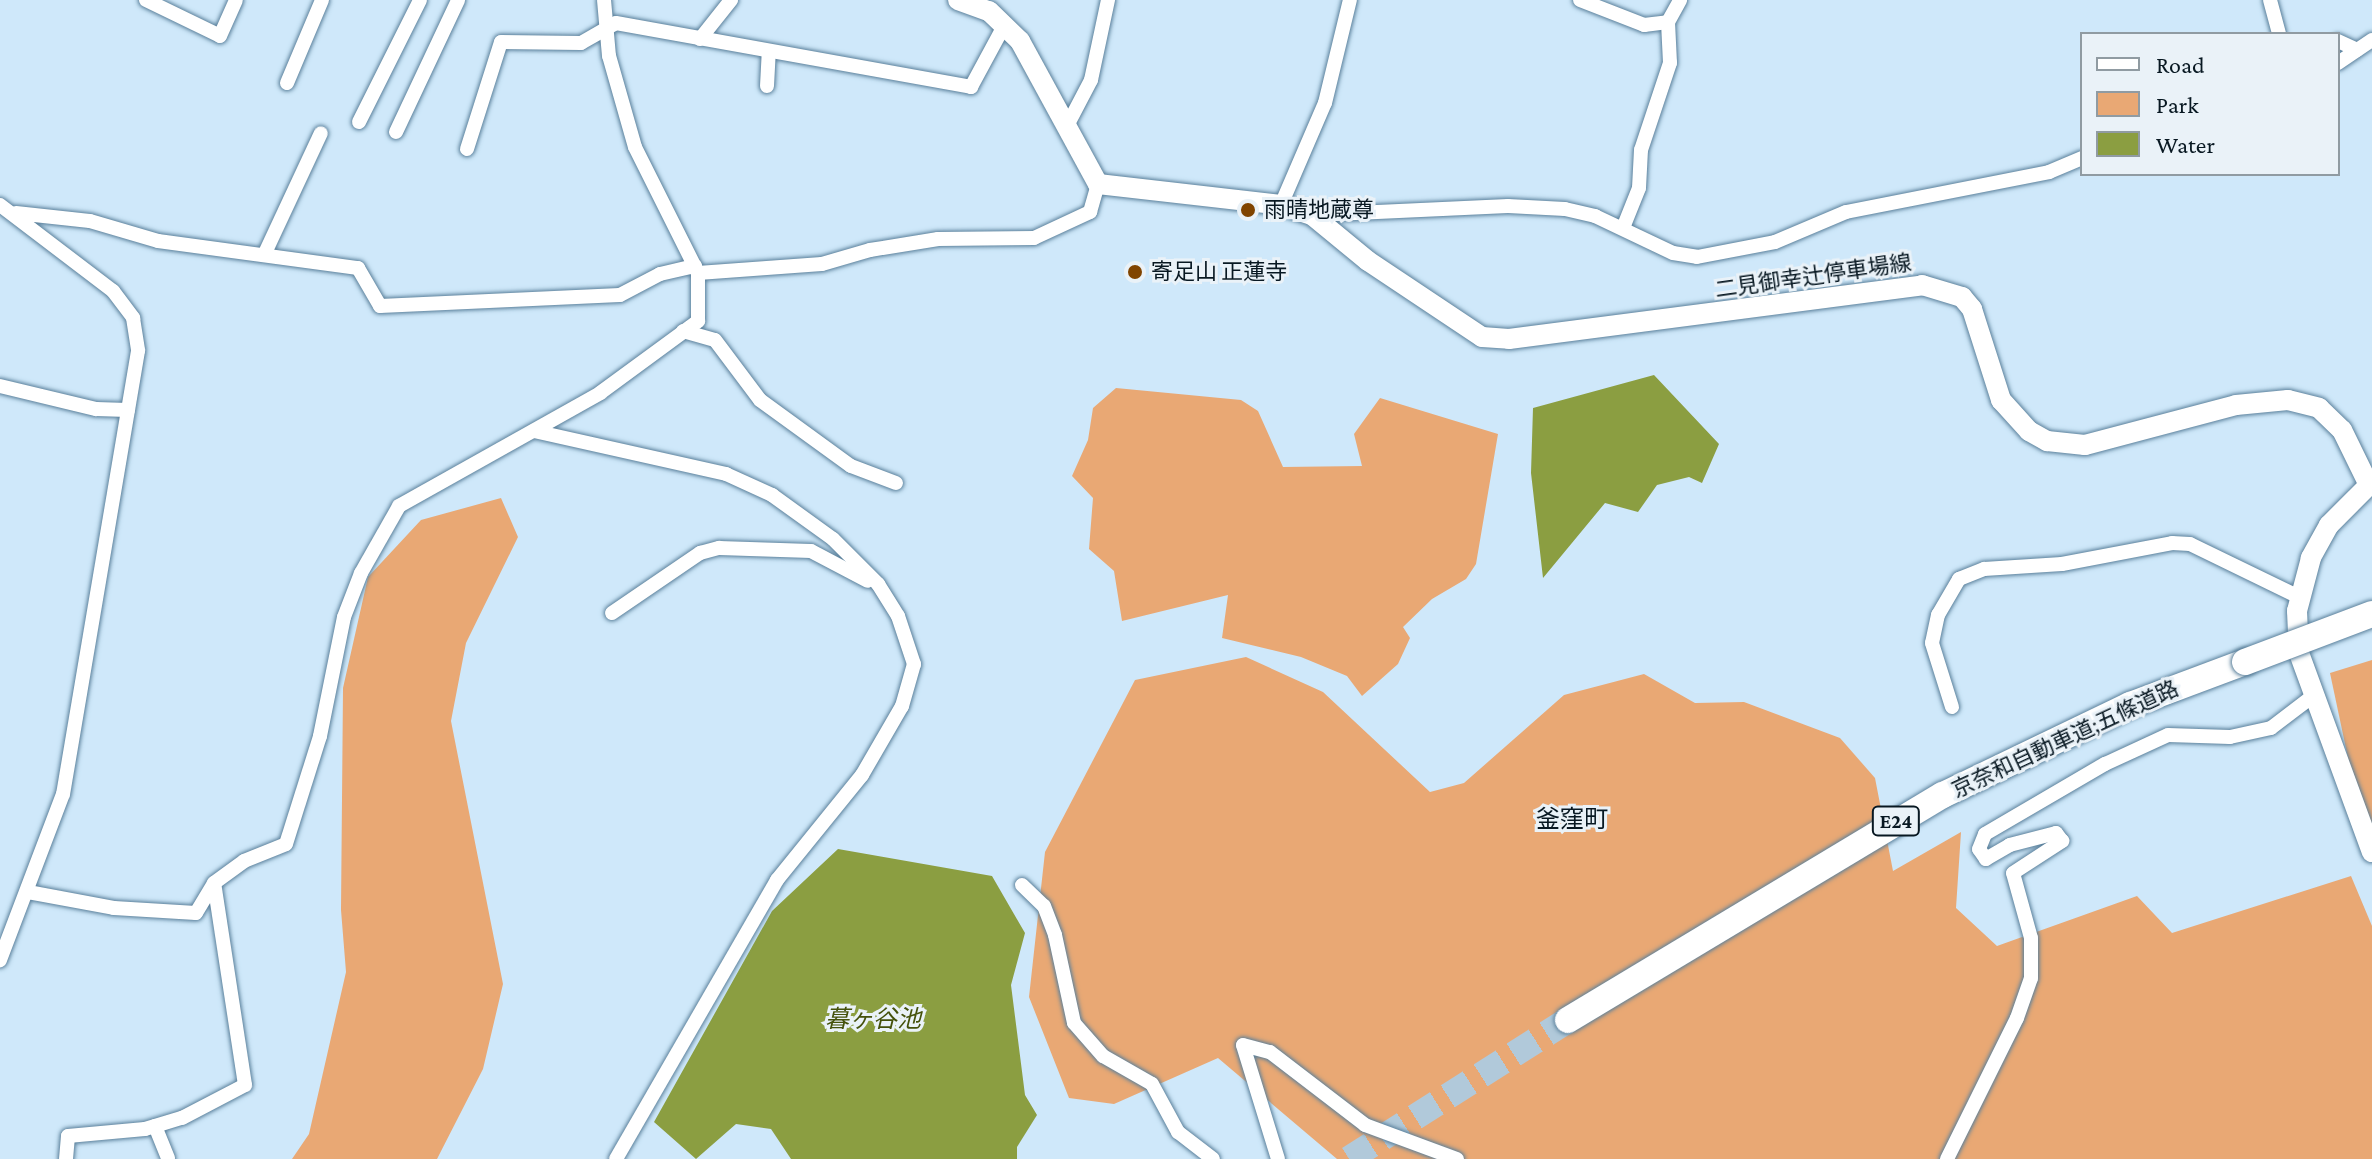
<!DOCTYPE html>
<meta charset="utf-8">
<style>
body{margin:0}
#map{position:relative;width:2372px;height:1159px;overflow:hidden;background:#cfe8fa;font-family:"Crimson Pro","Noto Sans JP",serif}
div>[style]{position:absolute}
.green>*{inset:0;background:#e9a874}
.water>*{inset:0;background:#8b9e41}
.motorway-tunnel>*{height:26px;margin-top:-13px;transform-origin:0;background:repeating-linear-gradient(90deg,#b1c9da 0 26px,transparent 0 39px)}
.roads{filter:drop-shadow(0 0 2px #5a809b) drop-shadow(0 0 2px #5a809b)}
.minor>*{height:14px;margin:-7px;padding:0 7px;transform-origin:7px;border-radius:7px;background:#fff}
.secondary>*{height:20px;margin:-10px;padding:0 10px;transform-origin:10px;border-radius:10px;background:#fff}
.motorway>*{height:26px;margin:-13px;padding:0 13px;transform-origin:13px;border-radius:13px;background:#fff}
.bridges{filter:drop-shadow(0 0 2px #5a809b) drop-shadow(0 0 2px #5a809b)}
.motorway-bridge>*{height:26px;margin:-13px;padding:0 13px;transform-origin:13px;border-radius:13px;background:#fff}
.dots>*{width:22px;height:22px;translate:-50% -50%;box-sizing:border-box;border:4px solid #eaf2f8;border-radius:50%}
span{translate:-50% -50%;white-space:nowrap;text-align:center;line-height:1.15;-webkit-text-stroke:6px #eaf2f8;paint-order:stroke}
.shield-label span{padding:2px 6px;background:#eaf2f8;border:2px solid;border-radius:6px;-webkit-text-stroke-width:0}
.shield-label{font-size:20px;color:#081822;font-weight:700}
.poi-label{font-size:22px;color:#081822}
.left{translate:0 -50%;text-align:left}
.street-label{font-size:22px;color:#081822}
.neighbourhood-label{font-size:24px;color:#081822}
.water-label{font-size:24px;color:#44510b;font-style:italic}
.legend{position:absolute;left:2080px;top:32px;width:260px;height:144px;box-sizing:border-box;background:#eaf2f8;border:2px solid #909ba2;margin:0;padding:10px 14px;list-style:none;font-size:24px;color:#081822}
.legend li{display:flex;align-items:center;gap:16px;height:40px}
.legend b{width:40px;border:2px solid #909ba2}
</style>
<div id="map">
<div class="green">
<div style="clip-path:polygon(1116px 388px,1241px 400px,1258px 411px,1283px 467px,1362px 466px,1354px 434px,1380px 398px,1498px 434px,1476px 564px,1466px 579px,1432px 599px,1403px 627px,1410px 638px,1398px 664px,1362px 696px,1347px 676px,1301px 657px,1222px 638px,1228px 595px,1122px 621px,1114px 571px,1089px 549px,1093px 498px,1072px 476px,1088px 440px,1093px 408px)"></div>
<div style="clip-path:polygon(501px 498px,518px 537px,466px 643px,451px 721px,503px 984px,483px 1069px,437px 1159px,292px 1159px,309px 1134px,346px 972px,341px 910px,343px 688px,368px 577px,421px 520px)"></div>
<div style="clip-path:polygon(1246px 657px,1323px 692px,1430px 792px,1464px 783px,1564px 695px,1644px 674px,1695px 703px,1744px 702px,1840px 738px,1875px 778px,1893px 871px,1961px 832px,1956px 908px,1997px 946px,2137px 896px,2172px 933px,2351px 876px,2372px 926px,2372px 1159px,1337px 1159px,1218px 1058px,1114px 1104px,1069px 1098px,1029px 997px,1045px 852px,1135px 680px)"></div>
<div style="clip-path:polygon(2372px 660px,2372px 835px,2355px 791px,2330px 673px)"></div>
</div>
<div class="water">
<div style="clip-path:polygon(1654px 375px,1719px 444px,1702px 483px,1689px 477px,1657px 485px,1638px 512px,1605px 503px,1543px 578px,1531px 473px,1533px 408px)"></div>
<div style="clip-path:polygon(838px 849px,992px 876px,1025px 933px,1011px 985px,1025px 1095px,1037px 1115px,1017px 1147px,1017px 1159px,791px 1159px,771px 1129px,736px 1124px,696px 1159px,654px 1122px,772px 911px)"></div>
</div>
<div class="motorway-tunnel">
<div style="left:1349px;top:1159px;width:259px;rotate:-32.4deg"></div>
</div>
<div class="roads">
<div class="minor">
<div style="left:146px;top:0;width:82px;rotate:25.9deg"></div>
<div style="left:220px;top:36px;width:39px;rotate:-66deg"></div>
<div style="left:1580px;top:0;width:69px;rotate:21.3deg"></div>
<div style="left:1644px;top:25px;width:24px;rotate:-7deg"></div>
<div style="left:2270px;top:0;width:35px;rotate:75deg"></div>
<div style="left:700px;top:39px;width:50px;rotate:-51.5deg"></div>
<div style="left:2338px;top:41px;width:21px;rotate:25deg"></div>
<div style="left:2338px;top:63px;width:41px;rotate:-34.1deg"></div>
<div style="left:287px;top:83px;width:90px;rotate:-67.1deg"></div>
<div style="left:767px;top:86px;width:34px;rotate:-87deg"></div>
<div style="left:359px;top:122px;width:136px;rotate:-63.4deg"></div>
<div style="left:1068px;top:124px;width:50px;rotate:-62.4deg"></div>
<div style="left:1091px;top:80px;width:82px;rotate:-78deg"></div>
<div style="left:396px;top:132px;width:146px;rotate:-64.8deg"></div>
<div style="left:467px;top:149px;width:112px;rotate:-72.4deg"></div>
<div style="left:501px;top:42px;width:80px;rotate:0.7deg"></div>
<div style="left:581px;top:43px;width:40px;rotate:-29.7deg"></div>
<div style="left:616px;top:23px;width:361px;rotate:10.2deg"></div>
<div style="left:971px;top:87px;width:72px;rotate:-61.6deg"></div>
<div style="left:0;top:205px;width:142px;rotate:37.3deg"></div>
<div style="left:113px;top:291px;width:34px;rotate:53deg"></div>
<div style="left:133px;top:318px;width:33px;rotate:81deg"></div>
<div style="left:138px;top:351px;width:449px;rotate:99.6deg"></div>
<div style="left:63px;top:794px;width:178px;rotate:110.8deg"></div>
<div style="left:1281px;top:205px;width:111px;rotate:-66.7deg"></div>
<div style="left:1325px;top:103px;width:106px;rotate:-76.4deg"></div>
<div style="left:16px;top:213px;width:74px;rotate:6.2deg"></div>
<div style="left:90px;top:221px;width:71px;rotate:16.4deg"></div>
<div style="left:158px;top:241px;width:202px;rotate:7.7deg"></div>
<div style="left:358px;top:268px;width:44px;rotate:59.9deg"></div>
<div style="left:380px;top:306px;width:240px;rotate:-2.6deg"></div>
<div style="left:620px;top:295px;width:45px;rotate:-27.7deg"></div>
<div style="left:660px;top:274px;width:36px;rotate:-13deg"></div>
<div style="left:1312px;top:215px;width:196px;rotate:-2.6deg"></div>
<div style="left:1508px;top:206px;width:57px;rotate:3deg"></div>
<div style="left:1565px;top:209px;width:31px;rotate:13deg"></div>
<div style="left:1595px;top:216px;width:86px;rotate:25.4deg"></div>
<div style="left:1673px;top:253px;width:24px;rotate:9deg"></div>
<div style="left:1697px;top:257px;width:79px;rotate:-10.9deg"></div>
<div style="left:1775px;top:242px;width:77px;rotate:-22.9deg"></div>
<div style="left:1846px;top:212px;width:207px;rotate:-11.1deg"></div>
<div style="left:2049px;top:172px;width:36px;rotate:-23deg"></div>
<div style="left:1623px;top:228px;width:43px;rotate:-68.2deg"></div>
<div style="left:1639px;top:188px;width:38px;rotate:-87deg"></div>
<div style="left:1641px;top:150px;width:92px;rotate:-71.6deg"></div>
<div style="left:1670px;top:63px;width:41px;rotate:-92.8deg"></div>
<div style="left:1668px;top:22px;width:25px;rotate:-61deg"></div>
<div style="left:265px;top:253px;width:132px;rotate:-65deg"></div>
<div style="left:698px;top:273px;width:124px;rotate:-4.2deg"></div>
<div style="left:822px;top:264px;width:50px;rotate:-16.3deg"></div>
<div style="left:870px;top:250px;width:69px;rotate:-9.2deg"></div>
<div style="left:938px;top:239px;width:96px;rotate:-0.6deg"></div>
<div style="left:1034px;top:238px;width:62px;rotate:-24.9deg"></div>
<div style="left:1090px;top:212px;width:29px;rotate:-74deg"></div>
<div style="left:683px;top:331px;width:33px;rotate:16deg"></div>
<div style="left:715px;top:340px;width:75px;rotate:53.1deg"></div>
<div style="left:760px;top:400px;width:112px;rotate:36deg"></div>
<div style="left:851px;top:466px;width:48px;rotate:20.7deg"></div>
<div style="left:0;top:386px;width:99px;rotate:13.5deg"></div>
<div style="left:96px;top:409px;width:32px;rotate:2deg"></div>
<div style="left:534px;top:431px;width:197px;rotate:12.6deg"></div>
<div style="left:726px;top:474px;width:51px;rotate:24.5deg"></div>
<div style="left:772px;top:495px;width:75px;rotate:35.8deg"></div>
<div style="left:833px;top:539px;width:64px;rotate:45deg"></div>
<div style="left:878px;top:584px;width:38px;rotate:58deg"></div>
<div style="left:898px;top:616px;width:51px;rotate:71.6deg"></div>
<div style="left:914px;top:664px;width:44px;rotate:105.9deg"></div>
<div style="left:902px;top:706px;width:80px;rotate:120.1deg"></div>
<div style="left:862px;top:775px;width:135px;rotate:129deg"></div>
<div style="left:777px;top:880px;width:322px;rotate:120deg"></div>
<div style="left:612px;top:613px;width:107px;rotate:-34.3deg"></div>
<div style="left:700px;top:553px;width:20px;rotate:-15deg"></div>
<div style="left:719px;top:548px;width:92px;rotate:1.9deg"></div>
<div style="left:811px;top:551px;width:64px;rotate:27.8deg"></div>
<div style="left:1952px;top:707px;width:67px;rotate:-107.4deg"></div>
<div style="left:1932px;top:643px;width:29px;rotate:-78deg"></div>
<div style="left:1938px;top:615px;width:42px;rotate:-59.7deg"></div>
<div style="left:1959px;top:579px;width:27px;rotate:-22deg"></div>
<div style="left:1984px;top:569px;width:78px;rotate:-3.7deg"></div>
<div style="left:2062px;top:564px;width:112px;rotate:-10.8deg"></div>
<div style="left:2172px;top:543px;width:18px;rotate:3deg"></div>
<div style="left:2190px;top:544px;width:121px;rotate:25.9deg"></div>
<div style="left:1022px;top:885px;width:30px;rotate:44deg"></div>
<div style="left:1044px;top:906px;width:31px;rotate:69deg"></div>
<div style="left:1055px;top:935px;width:90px;rotate:77.8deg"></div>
<div style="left:1074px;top:1023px;width:44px;rotate:48.7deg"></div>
<div style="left:1103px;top:1056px;width:56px;rotate:29.7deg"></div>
<div style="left:1152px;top:1084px;width:55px;rotate:61.6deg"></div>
<div style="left:1178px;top:1132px;width:44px;rotate:37.6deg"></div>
<div style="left:28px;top:892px;width:87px;rotate:10.5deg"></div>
<div style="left:114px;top:908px;width:82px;rotate:3.5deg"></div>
<div style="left:196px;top:913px;width:35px;rotate:-59deg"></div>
<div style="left:214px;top:883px;width:37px;rotate:-36deg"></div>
<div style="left:244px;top:861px;width:45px;rotate:-22deg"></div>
<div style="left:286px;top:844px;width:113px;rotate:-72.5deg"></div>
<div style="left:320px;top:736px;width:121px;rotate:-78.6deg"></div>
<div style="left:344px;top:617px;width:47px;rotate:-68.9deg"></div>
<div style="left:361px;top:573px;width:77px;rotate:-60.4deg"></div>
<div style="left:399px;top:506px;width:231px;rotate:-29.3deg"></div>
<div style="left:600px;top:393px;width:122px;rotate:-36.3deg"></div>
<div style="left:698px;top:321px;width:48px;rotate:-90deg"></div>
<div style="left:698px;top:273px;width:141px;rotate:-116.6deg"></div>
<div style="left:635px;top:147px;width:95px;rotate:-105.9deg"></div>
<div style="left:609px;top:56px;width:56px;rotate:-95.1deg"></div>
<div style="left:155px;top:1126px;width:35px;rotate:68deg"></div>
<div style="left:66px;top:1159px;width:23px;rotate:-85deg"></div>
<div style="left:68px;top:1136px;width:77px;rotate:-5.2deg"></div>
<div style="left:145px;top:1129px;width:39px;rotate:-17deg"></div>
<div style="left:182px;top:1118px;width:71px;rotate:-27.6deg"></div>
<div style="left:245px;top:1085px;width:204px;rotate:-98.7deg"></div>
<div style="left:1278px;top:1159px;width:119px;rotate:-107.1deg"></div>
<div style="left:1243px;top:1045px;width:28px;rotate:15deg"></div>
<div style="left:1270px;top:1052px;width:120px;rotate:37.5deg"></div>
<div style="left:1365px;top:1125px;width:98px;rotate:20.3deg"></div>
<div style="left:1947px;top:1159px;width:157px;rotate:-63.6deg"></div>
<div style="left:2017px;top:1018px;width:42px;rotate:-70.7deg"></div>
<div style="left:2031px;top:978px;width:40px;rotate:-90deg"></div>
<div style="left:2031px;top:938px;width:67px;rotate:-105.5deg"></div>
<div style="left:2013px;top:873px;width:59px;rotate:-33.1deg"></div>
<div style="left:2062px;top:841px;width:10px;rotate:-127deg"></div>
<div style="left:2056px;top:833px;width:48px;rotate:165.4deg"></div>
<div style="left:2010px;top:845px;width:28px;rotate:150deg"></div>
<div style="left:1986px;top:859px;width:12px;rotate:-125deg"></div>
<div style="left:1979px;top:849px;width:16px;rotate:-68deg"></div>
<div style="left:1985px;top:834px;width:139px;rotate:-30.3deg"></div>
<div style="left:2105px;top:764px;width:69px;rotate:-24.7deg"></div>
<div style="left:2168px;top:735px;width:62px;rotate:1.8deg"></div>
<div style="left:2230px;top:737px;width:42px;rotate:-12.4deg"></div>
<div style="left:2271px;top:728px;width:53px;rotate:-37.3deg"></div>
</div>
<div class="secondary">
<div style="left:958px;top:0;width:33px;rotate:20deg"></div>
<div style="left:989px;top:11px;width:43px;rotate:44.1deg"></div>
<div style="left:1020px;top:41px;width:163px;rotate:61.4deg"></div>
<div style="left:1098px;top:184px;width:184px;rotate:6.5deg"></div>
<div style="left:1281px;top:205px;width:33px;rotate:18deg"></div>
<div style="left:1312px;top:215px;width:72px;rotate:39.4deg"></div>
<div style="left:1368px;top:261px;width:137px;rotate:33.7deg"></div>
<div style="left:1482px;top:337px;width:27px;rotate:4deg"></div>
<div style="left:1509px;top:339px;width:417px;rotate:-7.4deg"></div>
<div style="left:1922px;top:285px;width:42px;rotate:16.7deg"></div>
<div style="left:1962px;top:297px;width:16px;rotate:50deg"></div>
<div style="left:1972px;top:309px;width:96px;rotate:72.3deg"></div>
<div style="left:2001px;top:400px;width:42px;rotate:47.9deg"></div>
<div style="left:2029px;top:431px;width:21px;rotate:29deg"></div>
<div style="left:2047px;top:441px;width:38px;rotate:6deg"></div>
<div style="left:2085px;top:445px;width:156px;rotate:-14.8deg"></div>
<div style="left:2236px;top:405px;width:52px;rotate:-5.5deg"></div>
<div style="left:2288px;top:400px;width:32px;rotate:14deg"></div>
<div style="left:2319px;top:408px;width:32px;rotate:44deg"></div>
<div style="left:2342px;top:430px;width:61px;rotate:63.9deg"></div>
<div style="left:2369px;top:485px;width:57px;rotate:135deg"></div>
<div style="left:2329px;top:525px;width:38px;rotate:119deg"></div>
<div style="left:2311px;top:558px;width:55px;rotate:104.8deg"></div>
<div style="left:2297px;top:611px;width:42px;rotate:87.3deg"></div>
<div style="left:2299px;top:653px;width:212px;rotate:69.9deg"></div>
</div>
<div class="motorway">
<div style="left:1568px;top:1020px;width:437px;rotate:-31deg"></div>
<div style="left:1943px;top:795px;width:208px;rotate:-25.7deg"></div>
<div style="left:2130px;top:705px;width:123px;rotate:-20.5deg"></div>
</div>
</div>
<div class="bridges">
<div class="motorway-bridge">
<div style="left:2245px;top:662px;width:136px;rotate:-20.7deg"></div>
</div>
</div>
<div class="dots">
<div style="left:1248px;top:210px;background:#804400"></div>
<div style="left:1135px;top:272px;background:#804400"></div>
</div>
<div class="shield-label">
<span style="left:1896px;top:821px">E24</span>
</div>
<div class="poi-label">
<span class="left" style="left:1264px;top:210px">雨晴地蔵尊</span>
<span class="left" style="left:1151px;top:272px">寄足山 正蓮寺</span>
</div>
<div class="street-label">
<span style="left:1813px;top:276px;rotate:-8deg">二見御幸辻停車場線</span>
<span style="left:2065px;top:739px;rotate:-25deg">京奈和自動車道;五條道路</span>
</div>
<div class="neighbourhood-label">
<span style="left:1572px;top:819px">釜窪町</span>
</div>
<div class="water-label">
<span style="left:873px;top:1019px">暮ヶ谷池</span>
</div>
<ul class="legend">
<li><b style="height:10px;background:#fff"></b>Road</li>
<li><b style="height:22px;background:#e9a874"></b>Park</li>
<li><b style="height:22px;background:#8b9e41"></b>Water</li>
</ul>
</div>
